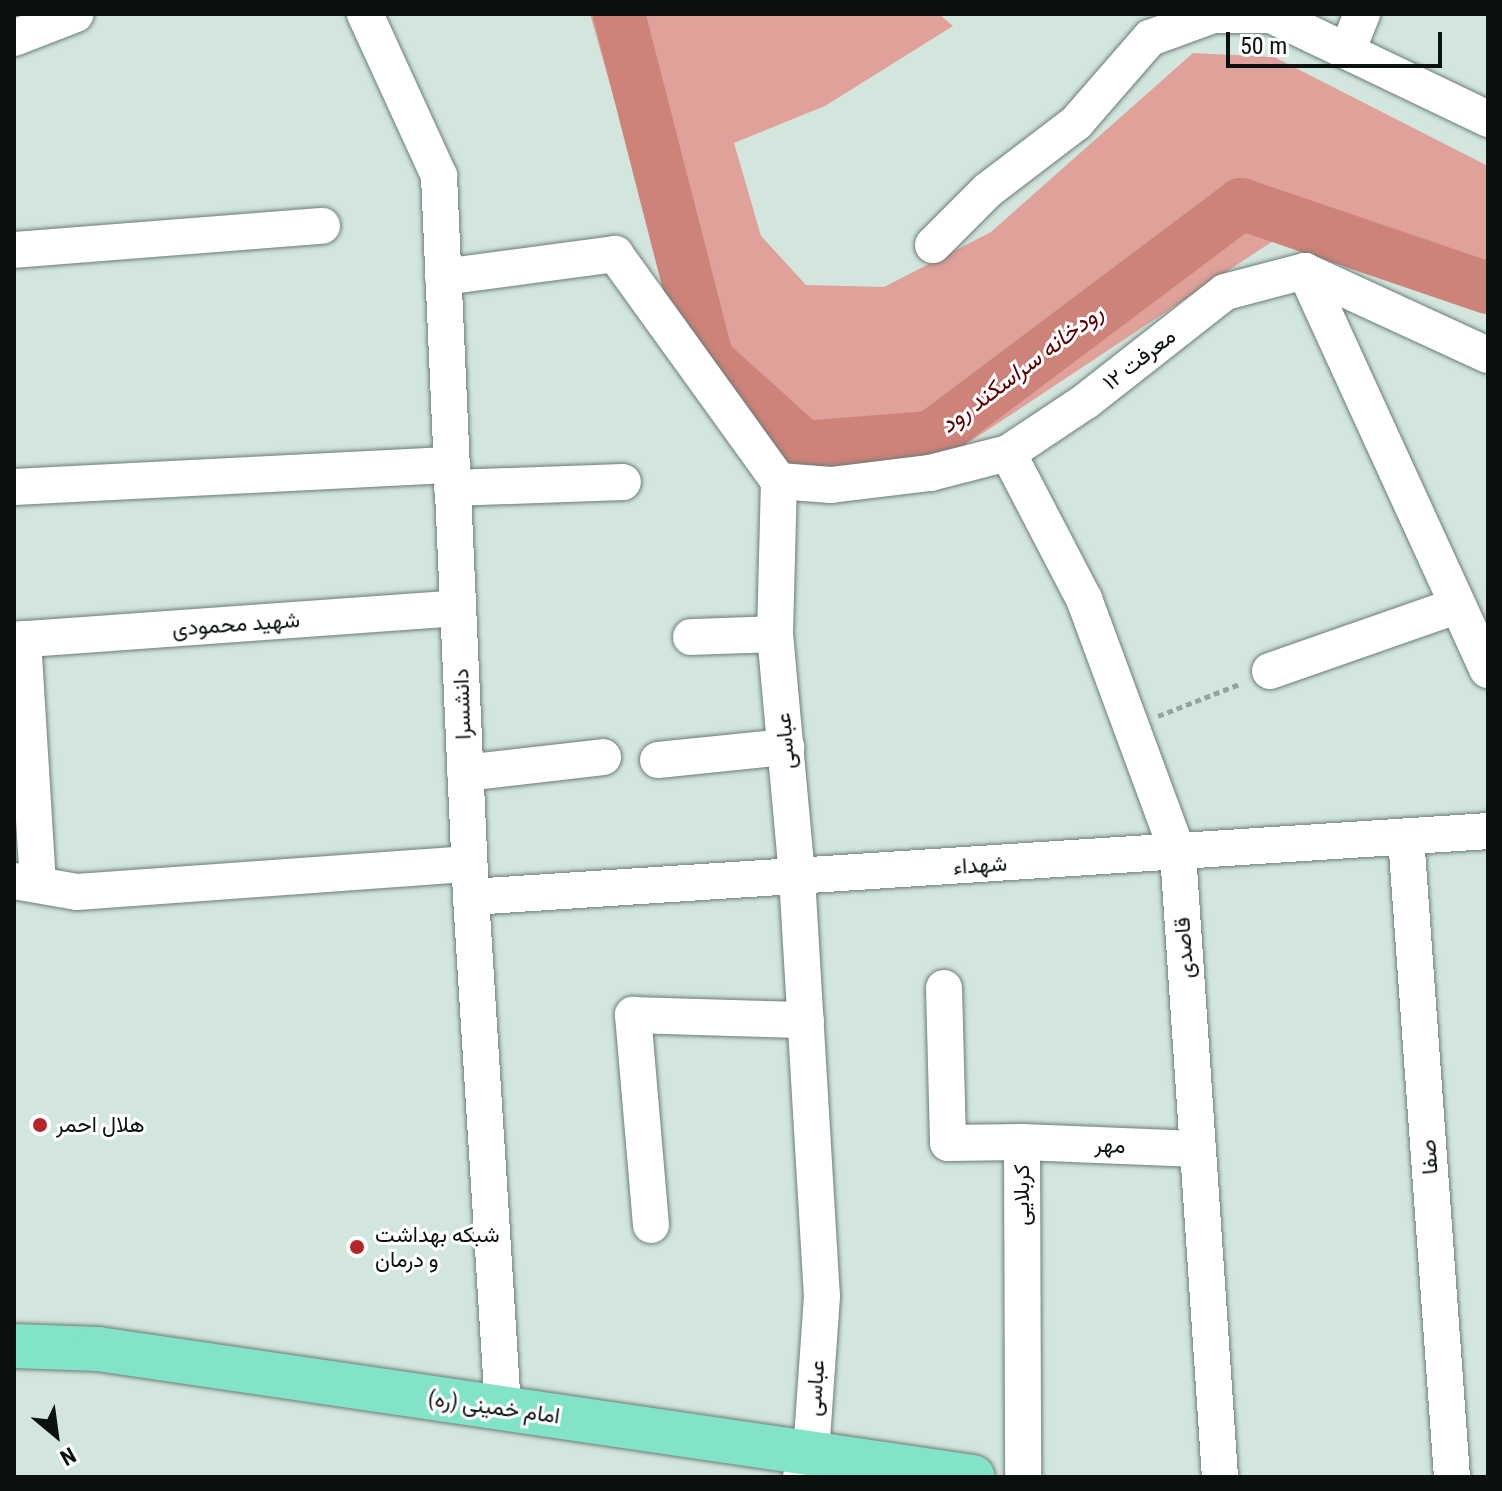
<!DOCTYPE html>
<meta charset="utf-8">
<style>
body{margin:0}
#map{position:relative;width:1502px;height:1491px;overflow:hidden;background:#d2e6de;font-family:"Roboto Condensed",Vazirmatn,sans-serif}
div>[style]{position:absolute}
.green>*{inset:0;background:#dfa19a}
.river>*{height:52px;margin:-26px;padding:0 26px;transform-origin:26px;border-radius:26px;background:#cd827a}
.path>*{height:5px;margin-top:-2.5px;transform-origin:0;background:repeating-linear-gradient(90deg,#94a49d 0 6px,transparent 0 10px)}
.roads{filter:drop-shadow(0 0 2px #6c7d76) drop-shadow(0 0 2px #6c7d76)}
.minor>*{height:36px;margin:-18px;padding:0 18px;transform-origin:18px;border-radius:18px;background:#fff}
.major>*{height:44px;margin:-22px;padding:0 22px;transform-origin:22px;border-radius:22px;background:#83e3c8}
.dots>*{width:22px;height:22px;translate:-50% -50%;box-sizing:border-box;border:4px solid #fff;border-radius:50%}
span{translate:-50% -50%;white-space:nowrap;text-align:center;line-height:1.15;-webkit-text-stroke:6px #fff;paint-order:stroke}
.street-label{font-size:22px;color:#0a110e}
.poi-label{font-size:22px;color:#0a110e}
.left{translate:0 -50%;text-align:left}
.water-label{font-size:24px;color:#5d0004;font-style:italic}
.frame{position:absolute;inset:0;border:16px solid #0a110e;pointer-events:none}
.north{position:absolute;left:16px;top:1395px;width:80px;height:80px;-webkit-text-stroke:6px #fff;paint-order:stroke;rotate:151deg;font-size:22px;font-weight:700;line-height:32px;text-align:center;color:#0a110e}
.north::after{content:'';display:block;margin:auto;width:28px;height:36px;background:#0a110e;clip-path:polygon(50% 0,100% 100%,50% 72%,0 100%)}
.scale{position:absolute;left:1226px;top:32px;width:216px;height:36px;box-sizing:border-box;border:4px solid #0a110e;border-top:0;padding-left:10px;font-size:24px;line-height:28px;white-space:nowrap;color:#0a110e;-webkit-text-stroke:6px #fff;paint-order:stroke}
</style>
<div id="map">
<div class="green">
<div style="clip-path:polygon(590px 14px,939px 14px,953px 26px,825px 106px,734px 143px,761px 236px,806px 285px,884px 287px,991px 232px,1193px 53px,1274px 57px,1488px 166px,1488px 309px,1279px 237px,962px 447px,848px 462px,765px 431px,670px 295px)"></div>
</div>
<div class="river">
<div style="left:619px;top:14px;width:357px;rotate:75.6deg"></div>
<div style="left:708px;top:360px;width:130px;rotate:42.2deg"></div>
<div style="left:804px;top:447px;width:127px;rotate:-4.5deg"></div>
<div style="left:931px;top:437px;width:388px;rotate:-36.9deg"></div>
<div style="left:1241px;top:204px;width:261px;rotate:18.8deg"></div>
</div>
<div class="path">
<div style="left:1158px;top:716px;width:90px;rotate:-21.4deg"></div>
</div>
<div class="roads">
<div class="minor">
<div style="left:365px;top:14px;width:178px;rotate:65.4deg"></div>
<div style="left:439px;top:176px;width:722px;rotate:87.46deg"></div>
<div style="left:471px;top:897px;width:512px;rotate:86.42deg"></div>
<div style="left:14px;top:38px;width:66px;rotate:-21.2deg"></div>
<div style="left:1347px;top:51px;width:40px;rotate:-68deg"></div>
<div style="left:933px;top:245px;width:78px;rotate:-45deg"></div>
<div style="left:988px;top:190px;width:111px;rotate:-37.3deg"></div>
<div style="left:1076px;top:123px;width:113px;rotate:-49deg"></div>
<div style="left:1150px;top:38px;width:67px;rotate:-20.1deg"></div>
<div style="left:1213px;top:15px;width:58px"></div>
<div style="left:1271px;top:15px;width:241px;rotate:25.6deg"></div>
<div style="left:14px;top:250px;width:309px;rotate:-4.5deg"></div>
<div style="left:1305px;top:271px;width:439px;rotate:65.4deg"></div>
<div style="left:443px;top:277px;width:174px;rotate:-7.6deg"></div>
<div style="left:615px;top:254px;width:280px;rotate:54.2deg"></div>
<div style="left:779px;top:481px;width:153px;rotate:91.5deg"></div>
<div style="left:775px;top:634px;width:244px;rotate:84.8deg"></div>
<div style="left:797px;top:877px;width:420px;rotate:86.6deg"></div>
<div style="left:822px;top:1296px;width:157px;rotate:94deg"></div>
<div style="left:811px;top:1453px;width:26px;rotate:113deg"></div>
<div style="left:1008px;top:453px;width:165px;rotate:62.5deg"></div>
<div style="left:1084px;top:599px;width:271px;rotate:69.7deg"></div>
<div style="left:1178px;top:853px;width:625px;rotate:86.15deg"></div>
<div style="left:779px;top:481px;width:52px;rotate:4.4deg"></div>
<div style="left:831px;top:485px;width:100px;rotate:-6.9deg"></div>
<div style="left:930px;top:473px;width:81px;rotate:-14.4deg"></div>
<div style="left:1008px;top:453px;width:94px;rotate:-33.7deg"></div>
<div style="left:1086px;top:401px;width:177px;rotate:-38.1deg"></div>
<div style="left:1225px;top:292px;width:83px;rotate:-14.7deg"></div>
<div style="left:1305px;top:271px;width:201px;rotate:24.7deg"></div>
<div style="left:14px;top:487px;width:439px;rotate:-2.9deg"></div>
<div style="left:452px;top:488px;width:171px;rotate:-2deg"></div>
<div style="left:691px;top:637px;width:84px;rotate:-2deg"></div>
<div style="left:23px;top:639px;width:246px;rotate:86.5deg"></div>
<div style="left:14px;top:640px;width:445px;rotate:-4.1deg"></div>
<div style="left:1270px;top:671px;width:197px;rotate:-19.3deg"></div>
<div style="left:658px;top:760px;width:129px;rotate:-5.8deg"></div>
<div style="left:465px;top:773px;width:139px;rotate:-6.6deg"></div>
<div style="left:1406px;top:837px;width:642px;rotate:85.89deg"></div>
<div style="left:14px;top:881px;width:64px;rotate:9.9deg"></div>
<div style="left:77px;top:892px;width:393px;rotate:-4.1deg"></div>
<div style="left:471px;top:897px;width:1019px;rotate:-3.71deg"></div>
<div style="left:944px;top:988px;width:155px;rotate:88.5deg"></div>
<div style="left:948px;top:1143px;width:74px;rotate:-0.8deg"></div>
<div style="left:1022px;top:1142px;width:335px;rotate:89.8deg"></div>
<div style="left:1022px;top:1142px;width:176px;rotate:2.3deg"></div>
<div style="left:651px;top:1225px;width:211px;rotate:-94.9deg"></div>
<div style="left:633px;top:1015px;width:173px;rotate:1.7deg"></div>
</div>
<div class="major">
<div style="left:14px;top:1346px;width:84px;rotate:2deg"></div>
<div style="left:98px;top:1349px;width:884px;rotate:8.32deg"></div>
</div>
</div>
<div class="dots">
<div style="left:40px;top:1125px;background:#b62626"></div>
<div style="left:357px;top:1247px;background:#b62626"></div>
</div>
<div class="street-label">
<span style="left:1139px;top:359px;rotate:-38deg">معرفت ۱۲</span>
<span style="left:236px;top:624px;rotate:-4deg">شهید محمودی</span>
<span style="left:462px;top:704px;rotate:-92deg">دانشسرا</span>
<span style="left:785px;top:741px;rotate:-95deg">عباسی</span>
<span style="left:980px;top:865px;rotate:-4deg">شهداء</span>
<span style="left:1184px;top:948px;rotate:-94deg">قاصدی</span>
<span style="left:1110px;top:1145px;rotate:2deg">مهر</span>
<span style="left:1429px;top:1157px;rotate:-94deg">صفا</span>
<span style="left:1022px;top:1195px;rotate:-90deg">کربلایی</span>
<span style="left:815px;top:1388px;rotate:-86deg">عباسی</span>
<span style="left:494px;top:1407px;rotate:8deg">امام خمینی (ره)</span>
</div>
<div class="poi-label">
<span class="left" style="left:56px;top:1125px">هلال احمر</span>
<span class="left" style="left:375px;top:1247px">شبکه بهداشت<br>و درمان</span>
</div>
<div class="water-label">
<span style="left:1022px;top:369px;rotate:-37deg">رودخانه سراسکند رود</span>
</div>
<div class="frame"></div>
<div class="north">N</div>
<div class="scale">50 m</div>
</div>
